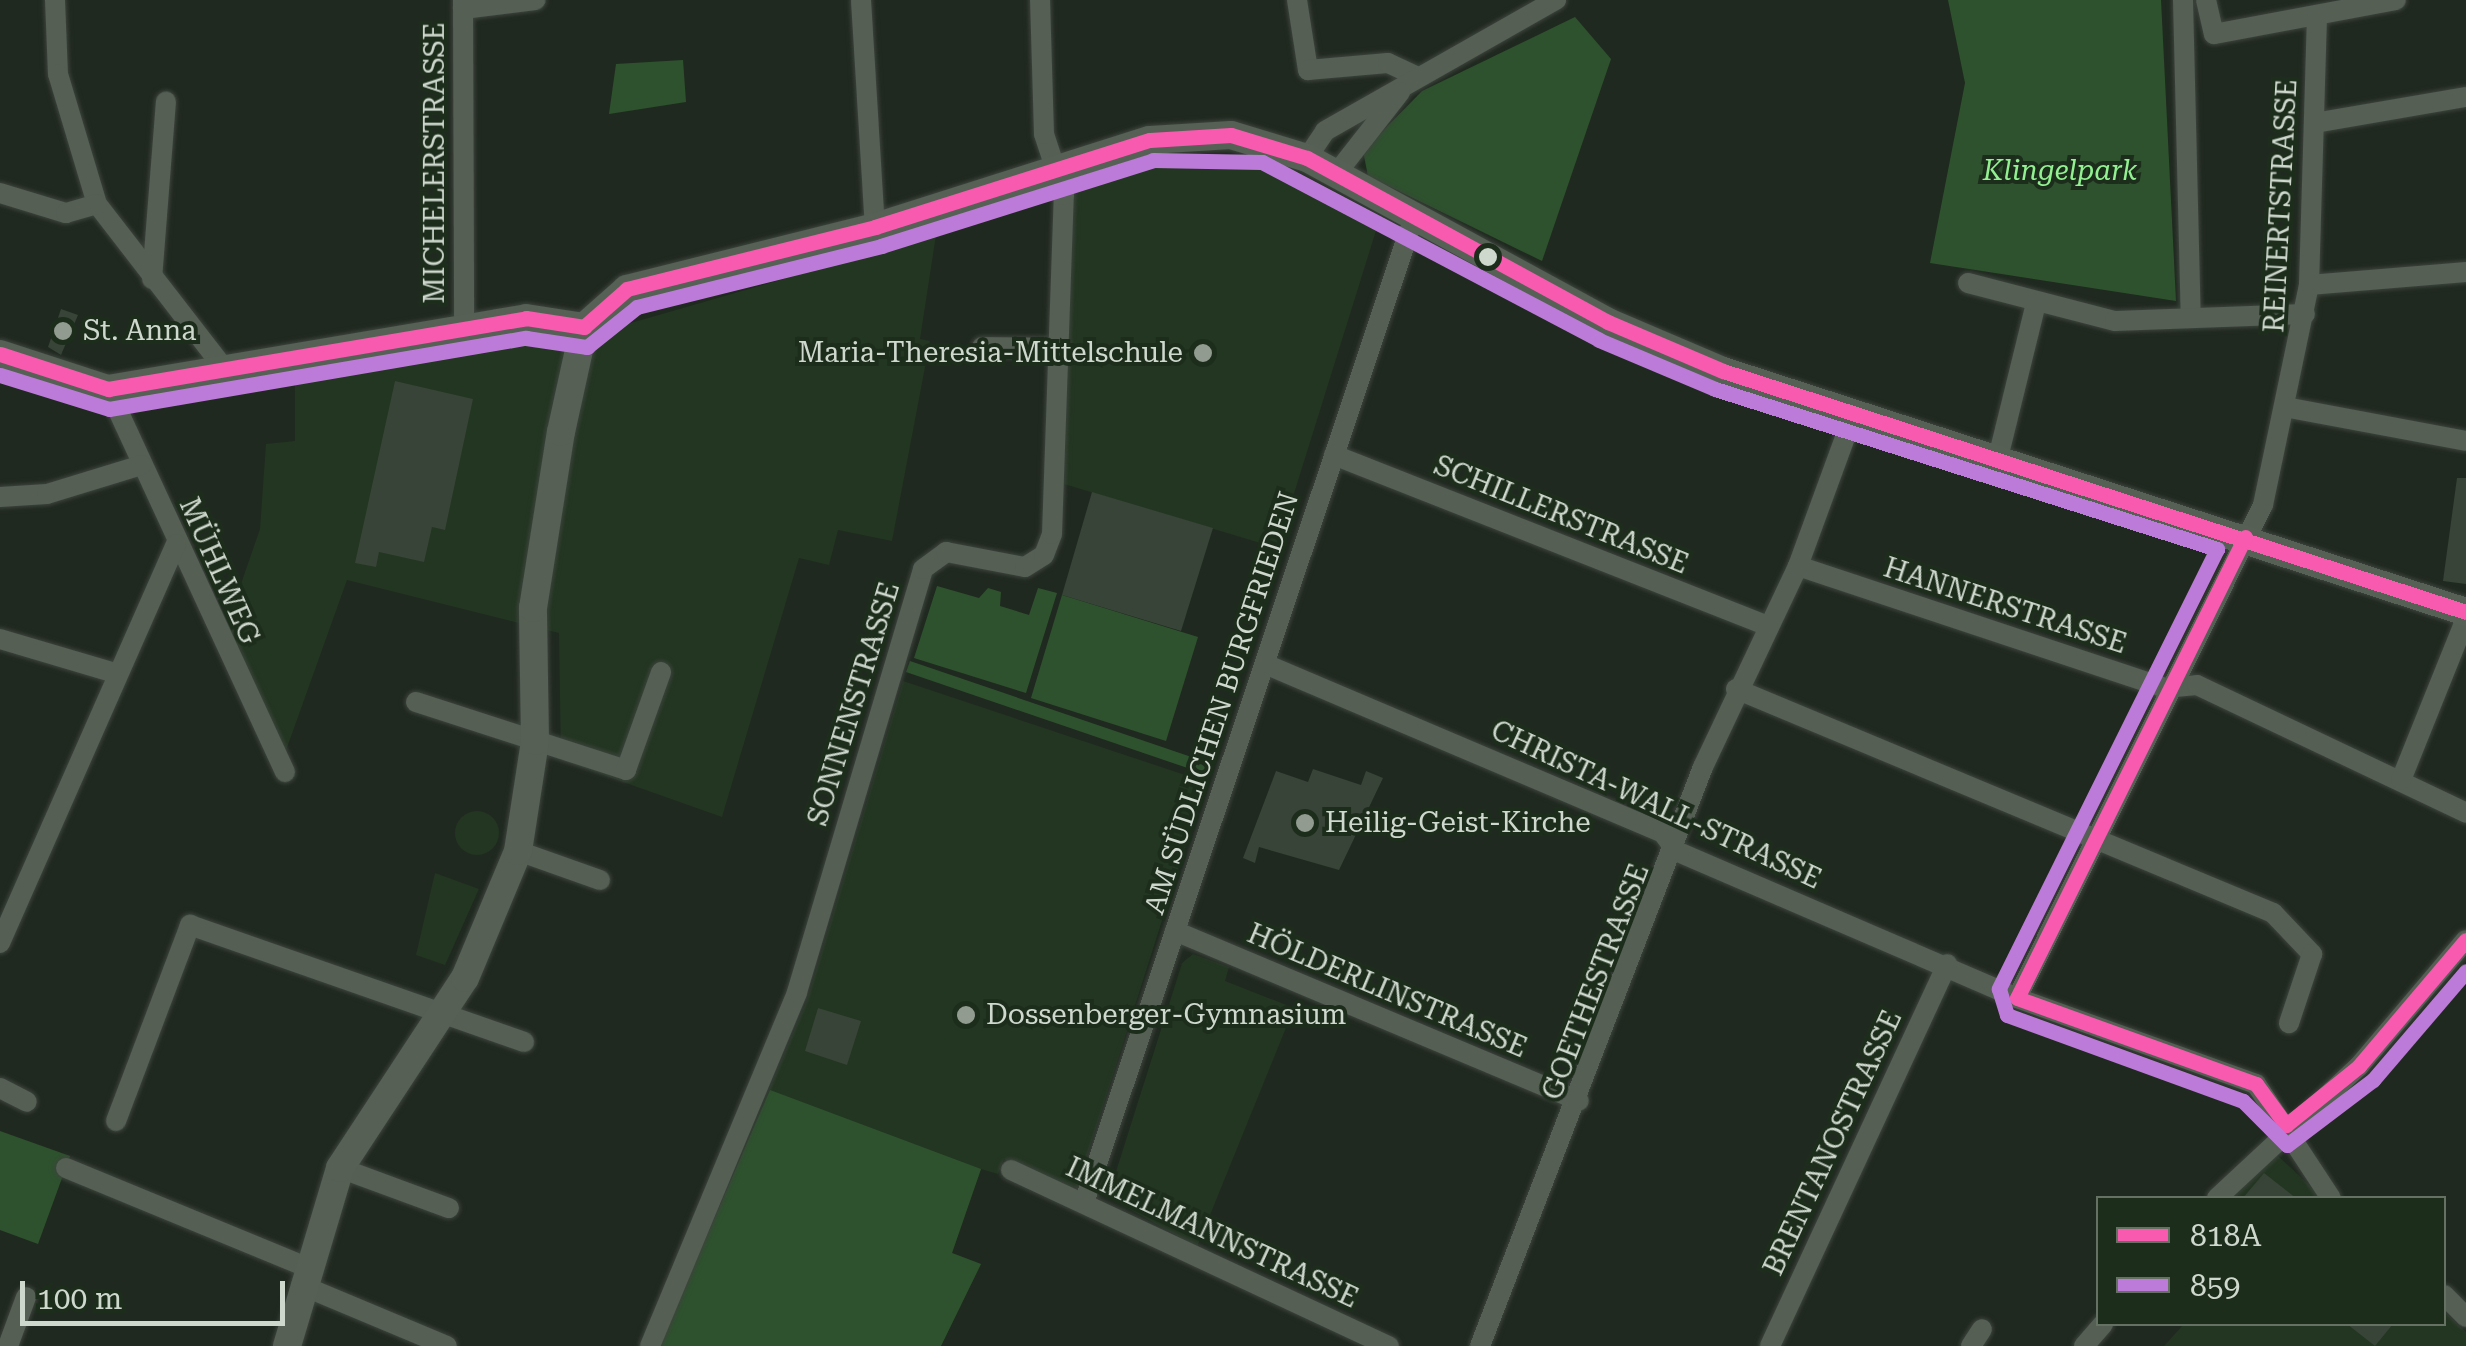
<!DOCTYPE html>
<meta charset="utf-8">
<style>
body{margin:0}
#map{position:relative;width:2466px;height:1346px;overflow:hidden;background:#202920;font-family:"Roboto Serif",serif}
div>[style]{position:absolute}
.built>*{inset:0;background:#233622}
.round{border-radius:50%}
.green>*{inset:0;background:#2e522e}
.building>*{inset:0;background:#374437}
.roads{filter:drop-shadow(0 0 2px #3d443d) drop-shadow(0 0 2px #3d443d)}
.street>*{height:20px;margin:-10px;padding:0 10px;transform-origin:10px;border-radius:10px;background:#555f54}
.secondary>*{height:28px;margin:-14px;padding:0 14px;transform-origin:14px;border-radius:14px;background:#566055}
.bus-1>*{height:15px;margin:-7.5px;padding:0 7.5px;transform-origin:7.5px;border-radius:7.5px;background:#f75aaf}
.bus-2>*{height:15px;margin:-7.5px;padding:0 7.5px;transform-origin:7.5px;border-radius:7.5px;background:#bd7bd9}
.dots>*{width:28px;height:28px;translate:-50% -50%;box-sizing:border-box;border:5px solid #1d2d1c;border-radius:50%}
span{translate:-50% -50%;white-space:nowrap;text-align:center;line-height:1.15;-webkit-text-stroke:8px #1d2d1c;paint-order:stroke}
.street-label{font-size:28px;color:#ced8cd}
.park-label{font-size:28px;color:#92f091;font-style:italic}
.poi-label{font-size:28px;color:#ced8cd}
.left{translate:0 -50%;text-align:left}
.right{translate:-100% -50%;text-align:right}
.legend{position:absolute;left:2096px;top:1196px;width:350px;height:130px;box-sizing:border-box;background:#1d2d1c;border:2px solid #647163;margin:0;padding:12px 18px;list-style:none;font-size:30px;color:#ced8cd}
.legend li{display:flex;align-items:center;gap:20px;height:50px}
.legend b{width:50px;border:2px solid #647163}
.scale{position:absolute;left:20px;top:1281px;width:265px;height:45px;box-sizing:border-box;border:5px solid #ced8cd;border-top:0;padding-left:12px;font-size:30px;line-height:35px;white-space:nowrap;color:#ced8cd;-webkit-text-stroke:8px #1d2d1c;paint-order:stroke}
</style>
<div id="map">
<div class="built">
<div style="clip-path:polygon(1168px 157px,1268px 160px,1379px 221px,1277px 548px,1064px 484px,1074px 186px)"></div>
<div style="clip-path:polygon(936px 235px,920px 339px,930px 341px,892px 541px,838px 530px,829px 565px,799px 558px,722px 817px,561px 760px,559px 633px,347px 580px,284px 756px,224px 633px,260px 529px,266px 444px,295px 441px,295px 372px,631px 323px)"></div>
<div style="clip-path:polygon(903px 681px,1206px 782px,1076px 1191px,1004px 1159px,998px 1174px,981px 1169px,952px 1253px,981px 1264px,941px 1346px,659px 1346px,807px 1000px)"></div>
<div class="round" style="left:455px;top:811px;width:44px;height:44px"></div>
<div style="clip-path:polygon(435px 873px,479px 889px,445px 965px,416px 955px)"></div>
<div style="clip-path:polygon(1193px 954px,1229px 967px,1225px 981px,1294px 1008px,1197px 1247px,1108px 1197px,1182px 963px)"></div>
<div style="clip-path:polygon(2276px 1154px,2323px 1198px,2230px 1198px)"></div>
<div style="clip-path:polygon(2444px 1311px,2466px 1332px,2466px 1346px,2164px 1346px,2184px 1324px,2444px 1324px)"></div>
</div>
<div class="green">
<div style="clip-path:polygon(1948px 0,2161px 0,2176px 301px,1930px 263px,1965px 83px)"></div>
<div style="clip-path:polygon(1575px 17px,1611px 59px,1542px 261px,1368px 176px,1363px 151px,1422px 91px)"></div>
<div style="clip-path:polygon(683px 60px,686px 102px,609px 114px,616px 64px)"></div>
<div style="clip-path:polygon(937px 586px,979px 598px,988px 588px,1001px 592px,1000px 606px,1029px 615px,1038px 588px,1057px 593px,1026px 693px,914px 658px)"></div>
<div style="clip-path:polygon(1062px 595px,1198px 637px,1166px 741px,1031px 698px)"></div>
<div style="clip-path:polygon(910px 661px,1212px 764px,1208px 775px,906px 672px)"></div>
<div style="clip-path:polygon(770px 1090px,981px 1169px,952px 1253px,981px 1264px,941px 1346px,659px 1346px)"></div>
<div style="clip-path:polygon(0 1131px,70px 1156px,38px 1244px,0 1230px)"></div>
</div>
<div class="building">
<div style="clip-path:polygon(61px 309px,78px 315px,61px 355px,48px 347px)"></div>
<div style="clip-path:polygon(395px 381px,473px 399px,445px 530px,432px 527px,424px 562px,379px 552px,376px 567px,355px 563px)"></div>
<div style="clip-path:polygon(2457px 478px,2466px 478px,2466px 584px,2443px 581px)"></div>
<div style="clip-path:polygon(1092px 492px,1213px 528px,1181px 631px,1062px 595px)"></div>
<div style="clip-path:polygon(1313px 769px,1361px 785px,1366px 771px,1383px 778px,1339px 870px,1259px 847px,1255px 863px,1243px 858px,1276px 771px,1308px 782px)"></div>
<div style="clip-path:polygon(818px 1008px,861px 1021px,847px 1065px,805px 1051px)"></div>
<div style="clip-path:polygon(2264px 1173px,2296px 1198px,2243px 1198px)"></div>
<div style="clip-path:polygon(2347px 1324px,2393px 1324px,2375px 1346px)"></div>
</div>
<div class="roads">
<div class="street">
<div style="left:55px;top:0;width:74px;rotate:87.7deg"></div>
<div style="left:58px;top:74px;width:136px;rotate:73.3deg"></div>
<div style="left:97px;top:204px;width:212px;rotate:52.3deg"></div>
<div style="left:463px;top:0;width:326px;rotate:89.8deg"></div>
<div style="left:861px;top:0;width:227px;rotate:86.5deg"></div>
<div style="left:1297px;top:0;width:71px;rotate:81.1deg"></div>
<div style="left:1308px;top:70px;width:80px;rotate:-5deg"></div>
<div style="left:1388px;top:63px;width:29px;rotate:25deg"></div>
<div style="left:2183px;top:0;width:317px;rotate:88.6deg"></div>
<div style="left:2206px;top:0;width:35px;rotate:77deg"></div>
<div style="left:2214px;top:34px;width:185px;rotate:-10.6deg"></div>
<div style="left:463px;top:9px;width:73px;rotate:-7.1deg"></div>
<div style="left:2315px;top:123px;width:153px;rotate:-9.8deg"></div>
<div style="left:1307px;top:158px;width:32px;rotate:-56deg"></div>
<div style="left:1325px;top:131px;width:266px;rotate:-29.6deg"></div>
<div style="left:1336px;top:174px;width:104px;rotate:-52deg"></div>
<div style="left:0;top:193px;width:69px;rotate:16.9deg"></div>
<div style="left:66px;top:213px;width:32px;rotate:-16deg"></div>
<div style="left:152px;top:279px;width:178px;rotate:-85.5deg"></div>
<div style="left:1968px;top:283px;width:152px;rotate:14.5deg"></div>
<div style="left:2115px;top:321px;width:190px;rotate:-2.1deg"></div>
<div style="left:2309px;top:285px;width:158px;rotate:-4.7deg"></div>
<div style="left:982px;top:347px;width:79px;rotate:0.7deg"></div>
<div style="left:108px;top:389px;width:422px;rotate:65.2deg"></div>
<div style="left:2290px;top:408px;width:179px;rotate:10.6deg"></div>
<div style="left:1334px;top:455px;width:466px;rotate:21.5deg"></div>
<div style="left:1997px;top:462px;width:160px;rotate:-76.2deg"></div>
<div style="left:0;top:497px;width:47px;rotate:-3.7deg"></div>
<div style="left:47px;top:494px;width:99px;rotate:-17deg"></div>
<div style="left:1798px;top:566px;width:386px;rotate:18.4deg"></div>
<div style="left:2164px;top:688px;width:33px;rotate:-5deg"></div>
<div style="left:2197px;top:685px;width:298px;rotate:25.4deg"></div>
<div style="left:0;top:639px;width:123px;rotate:16.5deg"></div>
<div style="left:1265px;top:664px;width:432px;rotate:23deg"></div>
<div style="left:1663px;top:833px;width:22px;rotate:54deg"></div>
<div style="left:1676px;top:851px;width:371px;rotate:23.3deg"></div>
<div style="left:2017px;top:998px;width:254px;rotate:19.8deg"></div>
<div style="left:2256px;top:1084px;width:136px;rotate:56.7deg"></div>
<div style="left:1736px;top:689px;width:582px;rotate:22.64deg"></div>
<div style="left:2273px;top:913px;width:57px;rotate:46.4deg"></div>
<div style="left:2312px;top:954px;width:73px;rotate:108.4deg"></div>
<div style="left:416px;top:702px;width:221px;rotate:17.9deg"></div>
<div style="left:626px;top:770px;width:104px;rotate:-70.3deg"></div>
<div style="left:2401px;top:780px;width:175px;rotate:-68.1deg"></div>
<div style="left:518px;top:851px;width:87px;rotate:19.5deg"></div>
<div style="left:1175px;top:931px;width:438px;rotate:22.8deg"></div>
<div style="left:0;top:943px;width:436px;rotate:-66.2deg"></div>
<div style="left:2017px;top:998px;width:551px;rotate:-63.48deg"></div>
<div style="left:2263px;top:505px;width:225px;rotate:-78.2deg"></div>
<div style="left:2309px;top:285px;width:270px;rotate:-88.3deg"></div>
<div style="left:0;top:1088px;width:30px;rotate:27deg"></div>
<div style="left:116px;top:1121px;width:210px;rotate:-69.3deg"></div>
<div style="left:190px;top:925px;width:354px;rotate:19.3deg"></div>
<div style="left:66px;top:1168px;width:260px;rotate:22.4deg"></div>
<div style="left:340px;top:1168px;width:116px;rotate:20.2deg"></div>
<div style="left:1011px;top:1170px;width:417px;rotate:25deg"></div>
<div style="left:2217px;top:1198px;width:194px;rotate:-42.9deg"></div>
<div style="left:2359px;top:1066px;width:165px;rotate:-49.7deg"></div>
<div style="left:1084px;top:1203px;width:1037px;rotate:-71.5deg"></div>
<div style="left:301px;top:1285px;width:158px;rotate:22.7deg"></div>
<div style="left:2444px;top:1295px;width:31px;rotate:45deg"></div>
<div style="left:8px;top:1346px;width:52px;rotate:-69.8deg"></div>
<div style="left:650px;top:1346px;width:383px;rotate:-67.4deg"></div>
<div style="left:797px;top:992px;width:441px;rotate:-73.4deg"></div>
<div style="left:923px;top:569px;width:29px;rotate:-36deg"></div>
<div style="left:946px;top:552px;width:80px;rotate:10.8deg"></div>
<div style="left:1025px;top:567px;width:22px;rotate:-32deg"></div>
<div style="left:1044px;top:555px;width:22px;rotate:-69deg"></div>
<div style="left:1052px;top:534px;width:339px;rotate:-88deg"></div>
<div style="left:1064px;top:195px;width:64px;rotate:-108.2deg"></div>
<div style="left:1044px;top:134px;width:134px;rotate:-91.7deg"></div>
<div style="left:1480px;top:1346px;width:620px;rotate:-68.94deg"></div>
<div style="left:1703px;top:767px;width:222px;rotate:-64.7deg"></div>
<div style="left:1798px;top:566px;width:160px;rotate:-69.9deg"></div>
<div style="left:1770px;top:1346px;width:421px;rotate:-65.1deg"></div>
<div style="left:1971px;top:1346px;width:20px;rotate:-57deg"></div>
<div style="left:2084px;top:1346px;width:29px;rotate:-49deg"></div>
</div>
<div class="secondary">
<div style="left:0;top:354px;width:114px;rotate:18deg"></div>
<div style="left:108px;top:389px;width:424px;rotate:-9.6deg"></div>
<div style="left:526px;top:318px;width:59px;rotate:8.8deg"></div>
<div style="left:287px;top:1346px;width:186px;rotate:-73.4deg"></div>
<div style="left:340px;top:1168px;width:227px;rotate:-56.7deg"></div>
<div style="left:465px;top:978px;width:138px;rotate:-67.3deg"></div>
<div style="left:518px;top:851px;width:111px;rotate:-81.2deg"></div>
<div style="left:535px;top:741px;width:133px;rotate:-90.9deg"></div>
<div style="left:533px;top:608px;width:178px;rotate:-81deg"></div>
<div style="left:561px;top:432px;width:107px;rotate:-77.6deg"></div>
<div style="left:584px;top:327px;width:57px;rotate:-41.5deg"></div>
<div style="left:627px;top:289px;width:256px;rotate:-14deg"></div>
<div style="left:875px;top:227px;width:288px;rotate:-17.6deg"></div>
<div style="left:1150px;top:140px;width:81px;rotate:-3.5deg"></div>
<div style="left:1231px;top:135px;width:79px;rotate:16.8deg"></div>
<div style="left:1307px;top:158px;width:343px;rotate:28.6deg"></div>
<div style="left:1608px;top:322px;width:125px;rotate:23.1deg"></div>
<div style="left:1723px;top:371px;width:781px;rotate:17.97deg"></div>
</div>
</div>
<div class="bus-1">
<div style="left:584px;top:327px;width:57px;rotate:-41.5deg"></div>
<div style="left:627px;top:289px;width:256px;rotate:-14deg"></div>
<div style="left:875px;top:227px;width:288px;rotate:-17.6deg"></div>
<div style="left:1150px;top:140px;width:81px;rotate:-3.5deg"></div>
<div style="left:1231px;top:135px;width:79px;rotate:16.8deg"></div>
<div style="left:1307px;top:158px;width:343px;rotate:28.6deg"></div>
<div style="left:1608px;top:322px;width:125px;rotate:23.1deg"></div>
<div style="left:1723px;top:371px;width:781px;rotate:17.97deg"></div>
<div style="left:0;top:354px;width:114px;rotate:18deg"></div>
<div style="left:108px;top:389px;width:424px;rotate:-9.6deg"></div>
<div style="left:526px;top:318px;width:59px;rotate:8.8deg"></div>
<div style="left:2245px;top:537px;width:514px;rotate:116.32deg"></div>
<div style="left:2017px;top:998px;width:254px;rotate:19.8deg"></div>
<div style="left:2256px;top:1084px;width:51px;rotate:53.8deg"></div>
<div style="left:2286px;top:1125px;width:94px;rotate:-38.9deg"></div>
<div style="left:2359px;top:1066px;width:165px;rotate:-49.7deg"></div>
</div>
<div class="bus-2">
<div style="left:0;top:375px;width:114px;rotate:17.3deg"></div>
<div style="left:109px;top:409px;width:423px;rotate:-9.7deg"></div>
<div style="left:526px;top:338px;width:62px;rotate:8.4deg"></div>
<div style="left:587px;top:347px;width:64px;rotate:-38.7deg"></div>
<div style="left:637px;top:307px;width:252px;rotate:-14deg"></div>
<div style="left:881px;top:246px;width:285px;rotate:-17.5deg"></div>
<div style="left:1153px;top:160px;width:109px;rotate:1.1deg"></div>
<div style="left:1262px;top:162px;width:381px;rotate:27.8deg"></div>
<div style="left:1599px;top:340px;width:126px;rotate:22.9deg"></div>
<div style="left:1715px;top:389px;width:527px;rotate:17.68deg"></div>
<div style="left:2217px;top:549px;width:491px;rotate:116.4deg"></div>
<div style="left:1999px;top:989px;width:27px;rotate:73deg"></div>
<div style="left:2007px;top:1015px;width:251px;rotate:20deg"></div>
<div style="left:2243px;top:1101px;width:62px;rotate:45deg"></div>
<div style="left:2287px;top:1145px;width:108px;rotate:-37.1deg"></div>
<div style="left:2373px;top:1080px;width:143px;rotate:-49.5deg"></div>
</div>
<div class="dots">
<div style="left:1488px;top:257px;background:#ced8cd"></div>
<div style="left:63px;top:331px;background:#919b90"></div>
<div style="left:1203px;top:353px;background:#919b90"></div>
<div style="left:1305px;top:823px;background:#919b90"></div>
<div style="left:966px;top:1015px;background:#919b90"></div>
</div>
<div class="street-label">
<span style="left:435px;top:163px;rotate:-90deg">MICHELERSTRASSE</span>
<span style="left:2281px;top:206px;rotate:-87deg">REINERTSTRASSE</span>
<span style="left:1561px;top:515px;rotate:22deg">SCHILLERSTRASSE</span>
<span style="left:219px;top:571px;rotate:66deg">MÜHLWEG</span>
<span style="left:2005px;top:606px;rotate:18deg">HANNERSTRASSE</span>
<span style="left:1222px;top:703px;rotate:-72deg">AM SÜDLICHEN BURGFRIEDEN</span>
<span style="left:854px;top:704px;rotate:-73deg">SONNENSTRASSE</span>
<span style="left:1656px;top:805px;rotate:25deg">CHRISTA-WALL-STRASSE</span>
<span style="left:1596px;top:982px;rotate:-69deg">GOETHESTRASSE</span>
<span style="left:1387px;top:991px;rotate:23deg">HÖLDERLINSTRASSE</span>
<span style="left:1833px;top:1143px;rotate:-65deg">BRENTANOSTRASSE</span>
<span style="left:1212px;top:1233px;rotate:25deg">IMMELMANNSTRASSE</span>
</div>
<div class="park-label">
<span style="left:2060px;top:171px">Klingelpark</span>
</div>
<div class="poi-label">
<span class="left" style="left:83px;top:331px">St. Anna</span>
<span class="right" style="left:1183px;top:353px">Maria-Theresia-Mittelschule</span>
<span class="left" style="left:1325px;top:823px">Heilig-Geist-Kirche</span>
<span class="left" style="left:986px;top:1015px">Dossenberger-Gymnasium</span>
</div>
<ul class="legend">
<li><b style="height:12px;background:#f75aaf"></b>818A</li>
<li><b style="height:12px;background:#bd7bd9"></b>859</li>
</ul>
<div class="scale">100 m</div>
</div>
